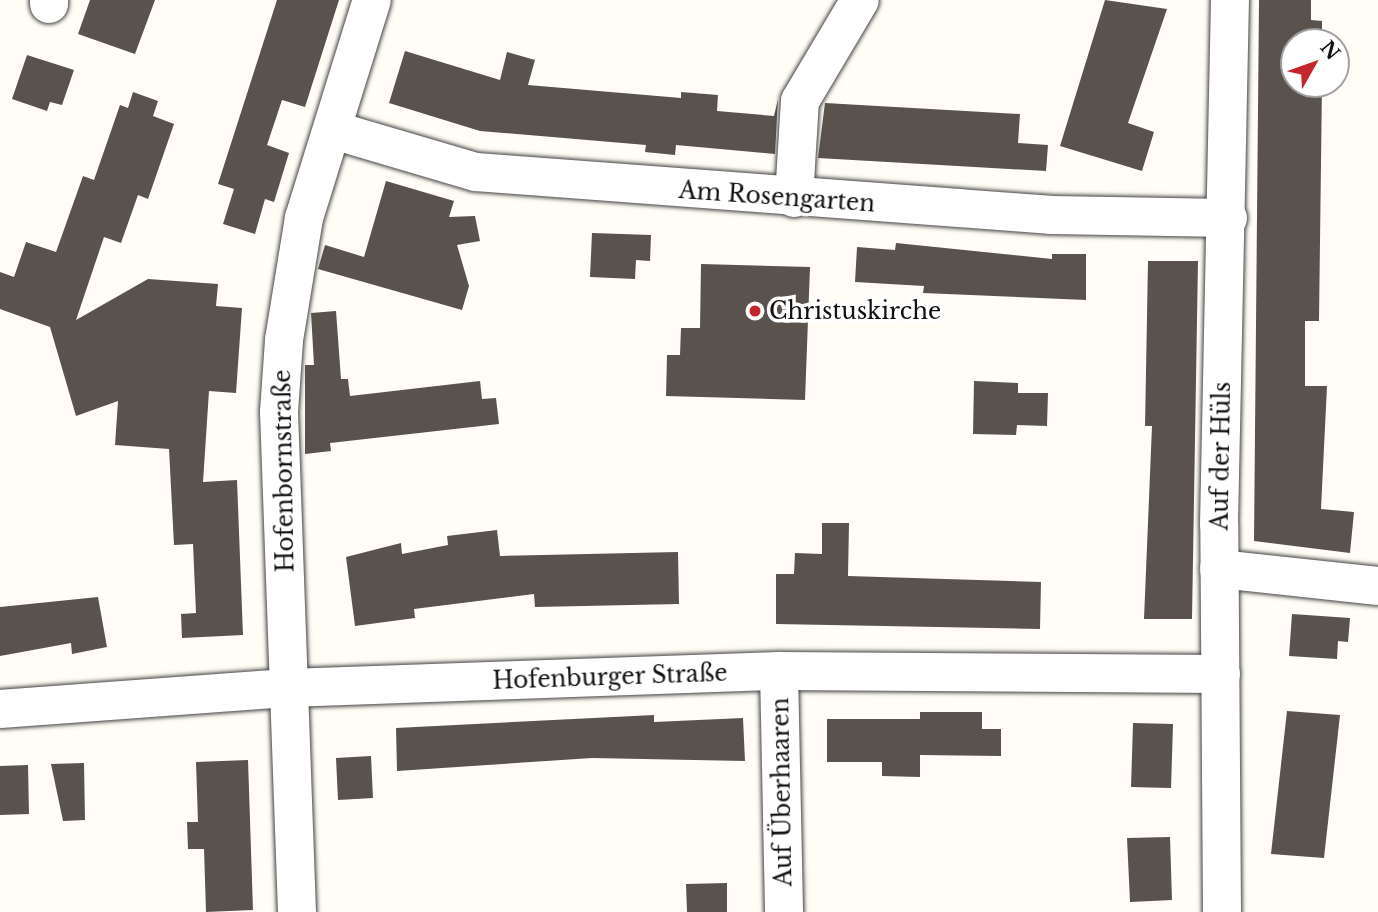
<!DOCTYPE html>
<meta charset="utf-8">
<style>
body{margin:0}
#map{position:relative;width:1378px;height:912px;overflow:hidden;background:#fffdf5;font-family:"Libre Baskerville",serif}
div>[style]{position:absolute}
.building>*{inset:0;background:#5a524d}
.roads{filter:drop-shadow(0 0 2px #444) drop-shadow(0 0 2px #444)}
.minor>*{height:38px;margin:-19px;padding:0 19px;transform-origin:19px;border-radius:19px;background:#fff}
.dots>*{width:19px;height:19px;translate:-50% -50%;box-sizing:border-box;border:4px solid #fff;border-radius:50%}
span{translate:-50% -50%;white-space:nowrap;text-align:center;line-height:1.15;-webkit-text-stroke:7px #fff;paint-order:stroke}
.street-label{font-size:23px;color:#111}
.poi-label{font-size:23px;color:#111}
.left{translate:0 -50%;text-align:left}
.north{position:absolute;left:1280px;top:28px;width:70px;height:70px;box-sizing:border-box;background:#fff;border:2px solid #a0a0a0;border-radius:50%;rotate:50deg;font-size:19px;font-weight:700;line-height:28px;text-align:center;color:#111}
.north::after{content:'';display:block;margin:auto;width:24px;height:32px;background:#c4262e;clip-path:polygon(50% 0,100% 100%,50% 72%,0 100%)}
</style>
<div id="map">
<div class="building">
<div style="clip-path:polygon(90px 0,155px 0,135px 54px,78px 34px)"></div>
<div style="clip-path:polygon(277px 0,339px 0,305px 107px,282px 100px,267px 145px,289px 153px,274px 202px,265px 199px,255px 234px,223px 224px,234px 189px,218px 184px)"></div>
<div style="clip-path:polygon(1105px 0,1167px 9px,1128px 123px,1154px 132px,1142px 171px,1060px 146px)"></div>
<div style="clip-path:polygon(1259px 0,1311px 0,1311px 20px,1322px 21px,1322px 42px,1294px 42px,1294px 84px,1322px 84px,1319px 321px,1305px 321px,1305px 386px,1327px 386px,1321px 509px,1354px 512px,1350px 553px,1254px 541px)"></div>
<div style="clip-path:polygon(405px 51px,500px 80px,507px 52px,535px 60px,528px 85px,681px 98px,681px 92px,718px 95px,717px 111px,774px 116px,778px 99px,775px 154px,676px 145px,675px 155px,645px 152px,646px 145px,480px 131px,389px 103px)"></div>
<div style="clip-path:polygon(27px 55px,74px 70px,62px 105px,50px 102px,47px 111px,12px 99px)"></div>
<div style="clip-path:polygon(133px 92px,158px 101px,153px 116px,174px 124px,148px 199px,138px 195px,121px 243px,104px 237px,76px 320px,148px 279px,218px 284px,216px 306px,242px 308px,236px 393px,209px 391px,203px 482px,237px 480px,243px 635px,182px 638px,181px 614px,196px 613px,193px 544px,174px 545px,169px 449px,115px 445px,118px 401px,76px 416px,50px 327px,0 309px,0 272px,14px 277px,26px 242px,56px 252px,83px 176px,94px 180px,120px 105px,128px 108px)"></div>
<div style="clip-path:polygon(825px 103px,1020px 114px,1018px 143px,1048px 145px,1046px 171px,818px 158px)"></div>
<div style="clip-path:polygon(386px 181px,454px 201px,449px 217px,475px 216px,480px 241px,457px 245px,469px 286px,462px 310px,318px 269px,325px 245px,364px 257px)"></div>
<div style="clip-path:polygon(592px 233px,651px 235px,650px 261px,636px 260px,635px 279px,590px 277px)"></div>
<div style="clip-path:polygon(896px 243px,1052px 259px,1052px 254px,1086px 254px,1086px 300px,923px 293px,924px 286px,855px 282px,857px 247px,895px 250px)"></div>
<div style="clip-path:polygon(1148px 261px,1198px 261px,1192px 619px,1144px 619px,1152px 426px,1145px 426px)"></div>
<div style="clip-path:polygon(701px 264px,810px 267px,805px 400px,666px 396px,667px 355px,680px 355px,681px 328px,700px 328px)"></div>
<div style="clip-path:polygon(336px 311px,341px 379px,348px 379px,350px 396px,480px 381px,482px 399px,496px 398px,499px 424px,330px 443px,331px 451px,305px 454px,305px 365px,314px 365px,311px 313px)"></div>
<div style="clip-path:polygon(974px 381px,1018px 383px,1018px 393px,1048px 393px,1047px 426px,1017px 425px,1016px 435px,973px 434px)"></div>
<div style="clip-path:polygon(822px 523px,849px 523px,848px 576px,1041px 582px,1040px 629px,776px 624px,776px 574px,794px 574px,795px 553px,822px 554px)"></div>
<div style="clip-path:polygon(497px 530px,500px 556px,678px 552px,679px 604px,535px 607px,534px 594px,414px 609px,415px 618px,355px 626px,346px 557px,401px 543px,402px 554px,448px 545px,447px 536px)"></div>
<div style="clip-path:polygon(98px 597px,107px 647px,72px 654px,71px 643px,0 656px,0 607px)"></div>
<div style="clip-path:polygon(1292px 614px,1350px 618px,1348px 642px,1338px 641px,1337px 659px,1289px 656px)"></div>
<div style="clip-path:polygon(1287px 711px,1340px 715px,1324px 858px,1271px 854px)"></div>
<div style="clip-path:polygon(920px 712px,982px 712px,982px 729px,1001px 729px,1001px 756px,920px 755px,920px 777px,882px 776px,882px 762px,827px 762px,827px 719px,920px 719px)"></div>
<div style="clip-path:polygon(654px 715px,654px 722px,743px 718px,745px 761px,592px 758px,397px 771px,396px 728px)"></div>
<div style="clip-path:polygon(1133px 723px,1173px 724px,1171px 788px,1131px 787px)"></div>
<div style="clip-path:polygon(371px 756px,373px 798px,338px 800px,336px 758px)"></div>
<div style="clip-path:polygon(248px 760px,253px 910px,206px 912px,204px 849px,188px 849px,187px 822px,198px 822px,196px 762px)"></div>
<div style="clip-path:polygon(84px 763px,85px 820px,63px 821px,51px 764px)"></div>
<div style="clip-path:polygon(28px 765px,29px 814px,0 815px,0 766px)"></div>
<div style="clip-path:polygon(1170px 837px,1172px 900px,1130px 902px,1127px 838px)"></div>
<div style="clip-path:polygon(727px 883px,727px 912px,687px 912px,686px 884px)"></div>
</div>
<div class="roads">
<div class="minor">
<div style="left:49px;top:0;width:4px;rotate:90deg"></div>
<div style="left:333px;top:130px;width:149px;rotate:16.4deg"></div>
<div style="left:476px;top:172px;width:578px;rotate:4.27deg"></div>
<div style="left:1052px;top:215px;width:176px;rotate:1deg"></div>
<div style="left:794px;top:198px;width:97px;rotate:-86.5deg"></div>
<div style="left:800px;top:101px;width:117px;rotate:-59.3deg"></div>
<div style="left:1219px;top:569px;width:160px;rotate:6.1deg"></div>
<div style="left:779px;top:671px;width:241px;rotate:88.8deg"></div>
<div style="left:0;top:709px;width:289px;rotate:-4.2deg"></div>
<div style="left:288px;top:688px;width:491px;rotate:-2deg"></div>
<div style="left:779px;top:671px;width:442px;rotate:0.4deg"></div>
<div style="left:297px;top:912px;width:500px;rotate:-92.06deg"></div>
<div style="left:279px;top:412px;width:72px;rotate:-86deg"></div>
<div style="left:284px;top:340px;width:124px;rotate:-80.7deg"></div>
<div style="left:304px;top:218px;width:228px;rotate:-72.7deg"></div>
<div style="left:1222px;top:912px;width:388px;rotate:-90.4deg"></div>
<div style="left:1219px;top:524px;width:524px;rotate:-88.8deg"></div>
</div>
</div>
<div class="dots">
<div style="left:755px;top:311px;background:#c4262e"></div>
</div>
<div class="street-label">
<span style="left:777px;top:197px;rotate:4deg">Am Rosengarten</span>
<span style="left:1221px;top:456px;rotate:-89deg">Auf der Hüls</span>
<span style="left:284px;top:471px;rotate:-91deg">Hofenbornstraße</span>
<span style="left:610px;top:677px;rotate:-2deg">Hofenburger Straße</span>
<span style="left:782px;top:792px;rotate:-91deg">Auf Überhaaren</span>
</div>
<div class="poi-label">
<span class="left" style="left:769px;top:311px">Christuskirche</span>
</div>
<div class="north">N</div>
</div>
